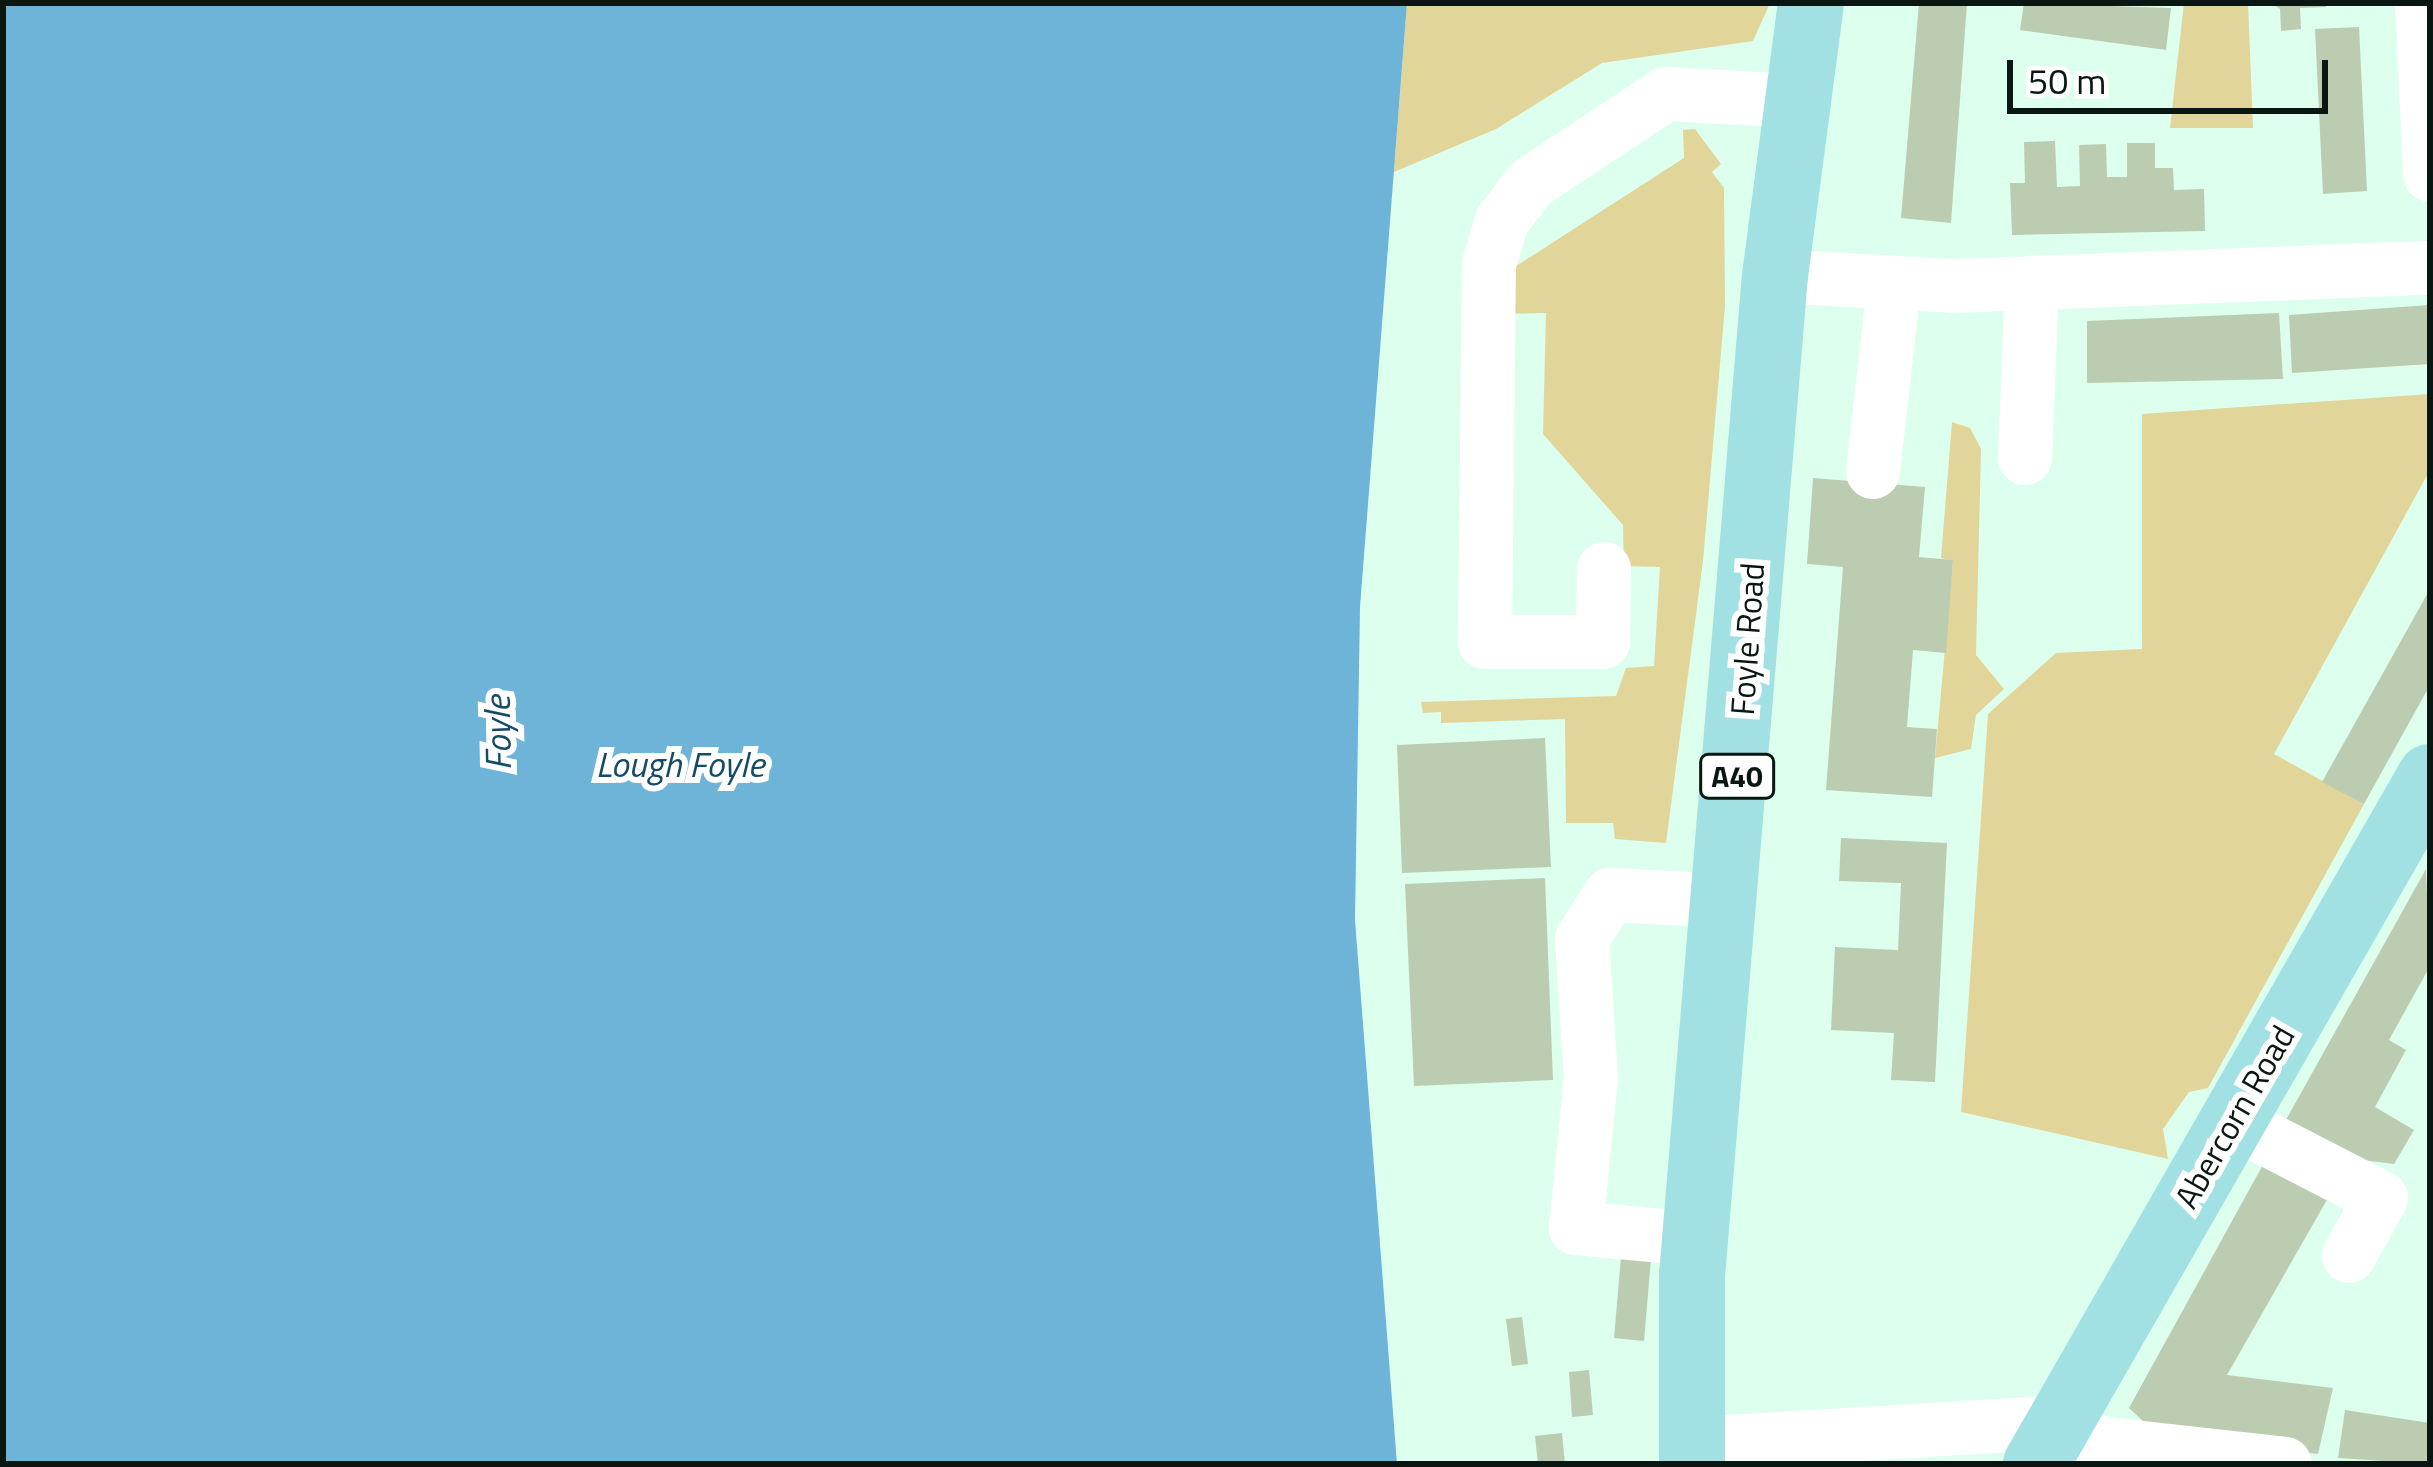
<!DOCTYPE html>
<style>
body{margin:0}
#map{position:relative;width:2433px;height:1467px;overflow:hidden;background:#dcffee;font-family:"Titillium Web",sans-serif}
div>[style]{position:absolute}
.green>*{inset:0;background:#e2d599}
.water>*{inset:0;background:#6eb4d9}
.building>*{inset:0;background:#bcccb0}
.minor>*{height:54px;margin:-27px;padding:0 27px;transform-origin:27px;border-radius:27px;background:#fff}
.major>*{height:66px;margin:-33px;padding:0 33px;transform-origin:33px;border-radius:33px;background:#a1e1e3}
span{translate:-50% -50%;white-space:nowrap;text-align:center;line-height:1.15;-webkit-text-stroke:12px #fff;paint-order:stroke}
.shield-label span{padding:3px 9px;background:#fff;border:3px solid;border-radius:9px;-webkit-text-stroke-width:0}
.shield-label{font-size:30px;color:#0a1611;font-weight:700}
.street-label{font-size:33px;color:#0a1611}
.water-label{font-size:36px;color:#134c65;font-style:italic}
.frame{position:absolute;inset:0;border:6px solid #0a1611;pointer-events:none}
.scale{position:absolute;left:2007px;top:60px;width:321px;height:54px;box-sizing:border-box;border:6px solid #0a1611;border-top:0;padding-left:15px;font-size:36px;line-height:42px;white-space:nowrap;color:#0a1611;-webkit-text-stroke:9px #fff;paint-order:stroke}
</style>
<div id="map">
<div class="green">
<div style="clip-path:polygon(1407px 3px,1770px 3px,1753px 41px,1602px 63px,1496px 129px,1394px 172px)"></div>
<div style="clip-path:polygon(2184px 3px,2248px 3px,2253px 128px,2170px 128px)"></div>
<div style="clip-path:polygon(1695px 129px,1721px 164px,1712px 172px,1724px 188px,1725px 306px,1703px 561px,1666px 843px,1615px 839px,1613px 823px,1566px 823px,1565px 719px,1441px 723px,1441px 712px,1423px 713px,1421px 702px,1616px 696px,1626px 668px,1654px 666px,1660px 567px,1624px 566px,1623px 525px,1543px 434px,1546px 313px,1502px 314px,1507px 272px,1684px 158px,1683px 130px)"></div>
<div style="clip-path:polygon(2430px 394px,2430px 470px,2274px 754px,2364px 804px,2208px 1088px,2189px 1092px,2163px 1129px,2168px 1159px,1961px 1112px,1988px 714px,2056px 653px,2142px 649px,2142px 414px)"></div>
<div style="clip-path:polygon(1952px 422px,1970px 428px,1981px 449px,1976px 655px,2004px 689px,1976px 715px,1971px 749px,1935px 758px,1953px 561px,1941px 558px)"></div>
</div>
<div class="water">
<div style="clip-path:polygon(3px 3px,1407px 3px,1360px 607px,1355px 920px,1397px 1464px,3px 1464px)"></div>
</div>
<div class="building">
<div style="clip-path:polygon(1919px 3px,1967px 3px,1951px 223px,1901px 218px)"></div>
<div style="clip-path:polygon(2024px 3px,2171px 8px,2166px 50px,2020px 30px)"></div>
<div style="clip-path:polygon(2271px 3px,2326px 3px,2326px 7px,2300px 8px,2301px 29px,2281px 31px,2280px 9px)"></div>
<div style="clip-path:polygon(2359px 27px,2367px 191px,2323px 194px,2315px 29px)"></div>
<div style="clip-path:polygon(2055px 141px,2057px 187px,2080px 186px,2079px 145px,2106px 144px,2107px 177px,2127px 177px,2127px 143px,2155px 143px,2155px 168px,2173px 168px,2174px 190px,2204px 189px,2205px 231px,2012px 235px,2010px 183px,2025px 183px,2024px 142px)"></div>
<div style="clip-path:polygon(2429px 305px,2430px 364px,2292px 373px,2289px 315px)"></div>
<div style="clip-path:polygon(2279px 313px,2283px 379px,2087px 383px,2087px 321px)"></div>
<div style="clip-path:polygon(1813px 478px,1925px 487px,1919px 557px,1953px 560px,1946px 653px,1913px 650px,1907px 727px,1937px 729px,1932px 797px,1826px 790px,1843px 567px,1807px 564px)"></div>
<div style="clip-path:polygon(2430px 589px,2430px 685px,2364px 804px,2322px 782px)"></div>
<div style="clip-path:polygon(1545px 738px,1551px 867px,1402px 873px,1397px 745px)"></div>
<div style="clip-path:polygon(1841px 838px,1947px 843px,1935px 1082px,1891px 1080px,1894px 1033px,1831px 1030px,1835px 947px,1898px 950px,1901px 883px,1839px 881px)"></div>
<div style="clip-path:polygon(2426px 869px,2430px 966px,2389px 1040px,2406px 1050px,2375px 1107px,2414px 1130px,2394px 1164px,2332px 1156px,2282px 1127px)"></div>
<div style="clip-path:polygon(1545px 878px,1553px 1080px,1414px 1086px,1405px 884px)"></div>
<div style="clip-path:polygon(2270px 1152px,2332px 1191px,2227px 1375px,2333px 1388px,2318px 1454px,2157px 1434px,2129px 1408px)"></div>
<div style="clip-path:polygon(1621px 1257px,1651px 1259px,1644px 1341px,1614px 1338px)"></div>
<div style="clip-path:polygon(1522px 1317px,1528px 1364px,1512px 1366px,1506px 1319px)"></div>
<div style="clip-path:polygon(1589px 1370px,1593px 1415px,1572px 1417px,1569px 1372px)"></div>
<div style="clip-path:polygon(2345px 1410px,2430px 1423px,2430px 1464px,2338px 1458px)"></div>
<div style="clip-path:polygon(1562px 1433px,1565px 1464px,1538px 1464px,1535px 1436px)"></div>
</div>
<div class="minor">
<div style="left:2422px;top:3px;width:172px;rotate:87.3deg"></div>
<div style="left:1775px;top:276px;width:181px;rotate:3.2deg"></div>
<div style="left:1956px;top:286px;width:474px;rotate:-2.2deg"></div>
<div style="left:2025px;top:458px;width:176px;rotate:-87.7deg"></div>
<div style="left:1873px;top:472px;width:189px;rotate:-83.6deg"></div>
<div style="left:1604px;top:569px;width:73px;rotate:90.8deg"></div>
<div style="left:1603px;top:642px;width:118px;rotate:180deg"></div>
<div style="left:1485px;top:642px;width:378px;rotate:-89.4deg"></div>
<div style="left:1489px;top:264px;width:45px;rotate:-73.2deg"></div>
<div style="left:1502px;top:221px;width:48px;rotate:-52.7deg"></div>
<div style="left:1531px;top:183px;width:162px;rotate:-33.4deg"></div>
<div style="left:1666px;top:94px;width:132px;rotate:3deg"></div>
<div style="left:2232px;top:1121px;width:168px;rotate:27.3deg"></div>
<div style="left:2381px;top:1198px;width:66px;rotate:118.9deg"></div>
<div style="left:1696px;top:1239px;width:121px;rotate:-174.8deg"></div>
<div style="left:1576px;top:1228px;width:150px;rotate:-84.3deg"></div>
<div style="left:1591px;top:1079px;width:140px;rotate:-93.7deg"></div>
<div style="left:1582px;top:939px;width:52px;rotate:-57.5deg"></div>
<div style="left:1610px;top:895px;width:119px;rotate:2.9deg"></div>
<div style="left:1693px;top:1444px;width:371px;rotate:-3.4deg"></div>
<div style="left:2063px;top:1422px;width:41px;rotate:31deg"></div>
<div style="left:2098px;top:1443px;width:188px;rotate:6.4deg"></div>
</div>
<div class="major">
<div style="left:1692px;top:1464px;width:188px;rotate:-90deg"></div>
<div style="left:1692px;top:1276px;width:1003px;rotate:-85.26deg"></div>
<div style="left:1775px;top:276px;width:275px;rotate:-82.5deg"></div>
<div style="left:2036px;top:1464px;width:792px;rotate:-60.17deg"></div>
</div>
<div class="shield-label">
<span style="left:1737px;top:776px">A40</span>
</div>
<div class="street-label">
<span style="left:1748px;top:639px;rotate:-86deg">Foyle Road</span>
<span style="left:2235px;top:1117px;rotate:-60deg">Abercorn Road</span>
</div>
<div class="water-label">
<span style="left:497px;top:733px;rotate:-91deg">Foyle</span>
<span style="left:680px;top:764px">Lough Foyle</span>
</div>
<div class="frame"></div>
<div class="scale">50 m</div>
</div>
